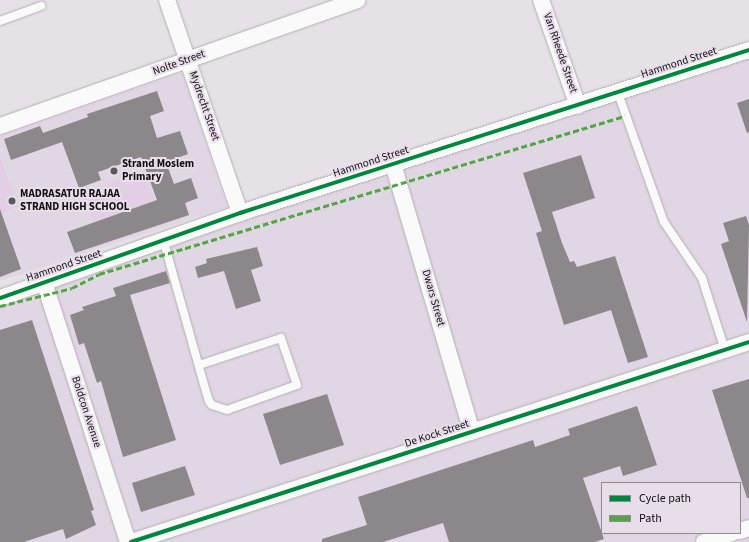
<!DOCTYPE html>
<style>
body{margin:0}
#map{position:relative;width:749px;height:542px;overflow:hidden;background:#e6e1e7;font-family:"Source Sans 3",sans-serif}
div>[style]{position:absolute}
.built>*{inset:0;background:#e1d6e3}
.green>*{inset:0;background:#e2cfe5}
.building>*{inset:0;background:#8b878b}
.roads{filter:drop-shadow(0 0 1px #b3afb3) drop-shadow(0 0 1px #b3afb3)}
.lane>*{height:8px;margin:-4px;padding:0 4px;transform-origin:4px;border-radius:4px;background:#fbfafb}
.street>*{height:16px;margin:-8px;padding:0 8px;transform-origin:8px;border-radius:8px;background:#fbfafb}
.quiet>*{height:3px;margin-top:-1.5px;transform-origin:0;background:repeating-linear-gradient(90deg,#51a842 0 6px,transparent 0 9px)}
.cycleway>*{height:4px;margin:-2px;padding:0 2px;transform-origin:2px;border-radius:2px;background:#00873e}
.dots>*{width:11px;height:11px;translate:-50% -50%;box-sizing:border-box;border:2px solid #e8deea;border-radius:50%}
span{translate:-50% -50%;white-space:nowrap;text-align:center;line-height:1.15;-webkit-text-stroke:4px #e8deea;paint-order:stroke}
.street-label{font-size:11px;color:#120f13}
.poi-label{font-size:11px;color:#120f13;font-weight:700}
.left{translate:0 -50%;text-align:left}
.legend{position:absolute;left:601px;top:482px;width:140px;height:52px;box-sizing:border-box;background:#e8deea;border:1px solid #928b94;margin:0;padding:5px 7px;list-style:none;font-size:12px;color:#120f13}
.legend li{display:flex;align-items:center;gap:8px;height:20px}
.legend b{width:20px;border:1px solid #928b94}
</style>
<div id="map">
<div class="built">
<div style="clip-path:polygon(evenodd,749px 52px,749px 542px,0 542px,0 301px,749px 52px,602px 483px,740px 483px,740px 533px,602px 533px,602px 483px)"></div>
<div style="clip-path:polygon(182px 73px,227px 207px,0 281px,0 136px)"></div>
</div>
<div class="green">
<div style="clip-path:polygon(0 157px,18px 207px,0 213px)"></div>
<div style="clip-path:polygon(144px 171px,155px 201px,94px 222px,83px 193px)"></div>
</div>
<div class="building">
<div style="clip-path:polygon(157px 91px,164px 111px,150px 116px,157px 138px,180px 131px,188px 154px,166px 162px,174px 184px,191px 178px,198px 198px,185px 203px,189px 215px,75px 253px,67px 232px,157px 200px,141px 157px,98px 172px,101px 180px,79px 188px,62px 142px,11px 160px,4px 139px,40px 126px,43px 133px,88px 117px,87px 114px)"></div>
<div style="clip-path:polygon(749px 99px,749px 132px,747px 133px,737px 103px)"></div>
<div style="clip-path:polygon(581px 155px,595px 198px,552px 212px,562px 243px,570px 262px,574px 261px,577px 267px,615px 256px,648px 357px,628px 363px,611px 310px,564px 325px,536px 233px,542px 231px,523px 173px)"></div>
<div style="clip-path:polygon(0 209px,21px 269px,0 277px)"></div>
<div style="clip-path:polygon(746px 216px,749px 225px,747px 322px,721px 244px,729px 241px,723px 223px)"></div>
<div style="clip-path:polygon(257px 247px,263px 266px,251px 270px,261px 301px,236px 309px,224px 271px,198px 278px,195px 267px,207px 263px,206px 259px)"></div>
<div style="clip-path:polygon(166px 271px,170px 283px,130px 295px,176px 440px,123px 457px,101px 381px,97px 383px,84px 343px,79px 345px,70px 315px,84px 310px,82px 307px,116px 296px,113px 288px)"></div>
<div style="clip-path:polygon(32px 320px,94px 510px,91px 511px,96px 525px,66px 539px,63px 529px,24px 542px,0 542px,0 330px)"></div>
<div style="clip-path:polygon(749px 379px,749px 498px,747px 498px,712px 390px)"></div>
<div style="clip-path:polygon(327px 394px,344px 445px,280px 465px,263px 414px)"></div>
<div style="clip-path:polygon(637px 406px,657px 465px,623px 476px,620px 466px,583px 478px,604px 539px,595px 542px,449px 542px,443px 523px,383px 542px,322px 542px,322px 539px,367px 525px,358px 497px,533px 440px,535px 447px,570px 435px,568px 429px)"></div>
<div style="clip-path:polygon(185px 466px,195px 495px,141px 512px,132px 483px)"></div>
</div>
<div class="roads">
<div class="lane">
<div style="left:0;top:21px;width:44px;rotate:-20.1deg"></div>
<div style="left:618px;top:93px;width:137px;rotate:70.4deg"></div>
<div style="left:664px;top:222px;width:68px;rotate:55.8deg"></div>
<div style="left:702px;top:278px;width:76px;rotate:72.3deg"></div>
<div style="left:164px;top:242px;width:11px;rotate:75deg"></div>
<div style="left:167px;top:253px;width:140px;rotate:74.3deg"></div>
<div style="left:205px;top:388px;width:14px;rotate:73deg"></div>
<div style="left:209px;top:401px;width:5px;rotate:53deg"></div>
<div style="left:212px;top:405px;width:16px;rotate:18deg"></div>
<div style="left:227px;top:410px;width:74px;rotate:-19.7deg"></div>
<div style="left:297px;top:385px;width:50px;rotate:-108.8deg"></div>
<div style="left:281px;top:338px;width:86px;rotate:161.8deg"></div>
</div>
<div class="street">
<div style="left:167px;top:0;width:225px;rotate:71.1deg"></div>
<div style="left:541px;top:0;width:112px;rotate:70.8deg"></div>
<div style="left:0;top:126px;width:379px;rotate:-19.4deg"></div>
<div style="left:393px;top:164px;width:279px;rotate:73.6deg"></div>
<div style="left:44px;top:282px;width:273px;rotate:72.1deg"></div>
<div style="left:0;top:298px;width:255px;rotate:-19.5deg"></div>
<div style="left:240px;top:213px;width:534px;rotate:-17.76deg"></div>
<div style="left:740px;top:531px;width:9px;rotate:-18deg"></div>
<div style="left:131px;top:542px;width:650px;rotate:-17.93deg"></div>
<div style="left:704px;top:542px;width:29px;rotate:-18deg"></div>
</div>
</div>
<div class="quiet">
<div style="left:0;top:306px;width:74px;rotate:-14deg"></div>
<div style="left:72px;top:288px;width:30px;rotate:-27deg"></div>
<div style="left:99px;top:274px;width:549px;rotate:-16.72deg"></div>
</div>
<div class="cycleway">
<div style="left:0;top:298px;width:255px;rotate:-19.5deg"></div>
<div style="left:240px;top:213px;width:534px;rotate:-17.76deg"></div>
<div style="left:131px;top:542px;width:650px;rotate:-17.93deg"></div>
</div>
<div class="dots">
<div style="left:114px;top:171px;background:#5c585d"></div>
<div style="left:12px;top:201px;background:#5c585d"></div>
</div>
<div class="street-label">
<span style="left:560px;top:53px;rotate:71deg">Van Rheede Street</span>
<span style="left:179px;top:63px;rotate:-20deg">Nolte Street</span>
<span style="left:679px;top:63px;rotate:-18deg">Hammond Street</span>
<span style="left:204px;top:106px;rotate:71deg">Mydrecht Street</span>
<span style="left:371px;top:162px;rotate:-18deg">Hammond Street</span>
<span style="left:64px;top:266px;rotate:-19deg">Hammond Street</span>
<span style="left:433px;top:298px;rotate:74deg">Dwars Street</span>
<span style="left:86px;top:412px;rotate:72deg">Boldcon Avenue</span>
<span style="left:437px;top:434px;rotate:-18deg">De Kock Street</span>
</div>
<div class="poi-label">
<span class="left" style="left:122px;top:171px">Strand Moslem<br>Primary</span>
<span class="left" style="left:20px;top:201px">MADRASATUR RAJAA<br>STRAND HIGH SCHOOL</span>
</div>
<ul class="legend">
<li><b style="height:5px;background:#00873e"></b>Cycle path</li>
<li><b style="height:5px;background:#51a842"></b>Path</li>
</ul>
</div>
